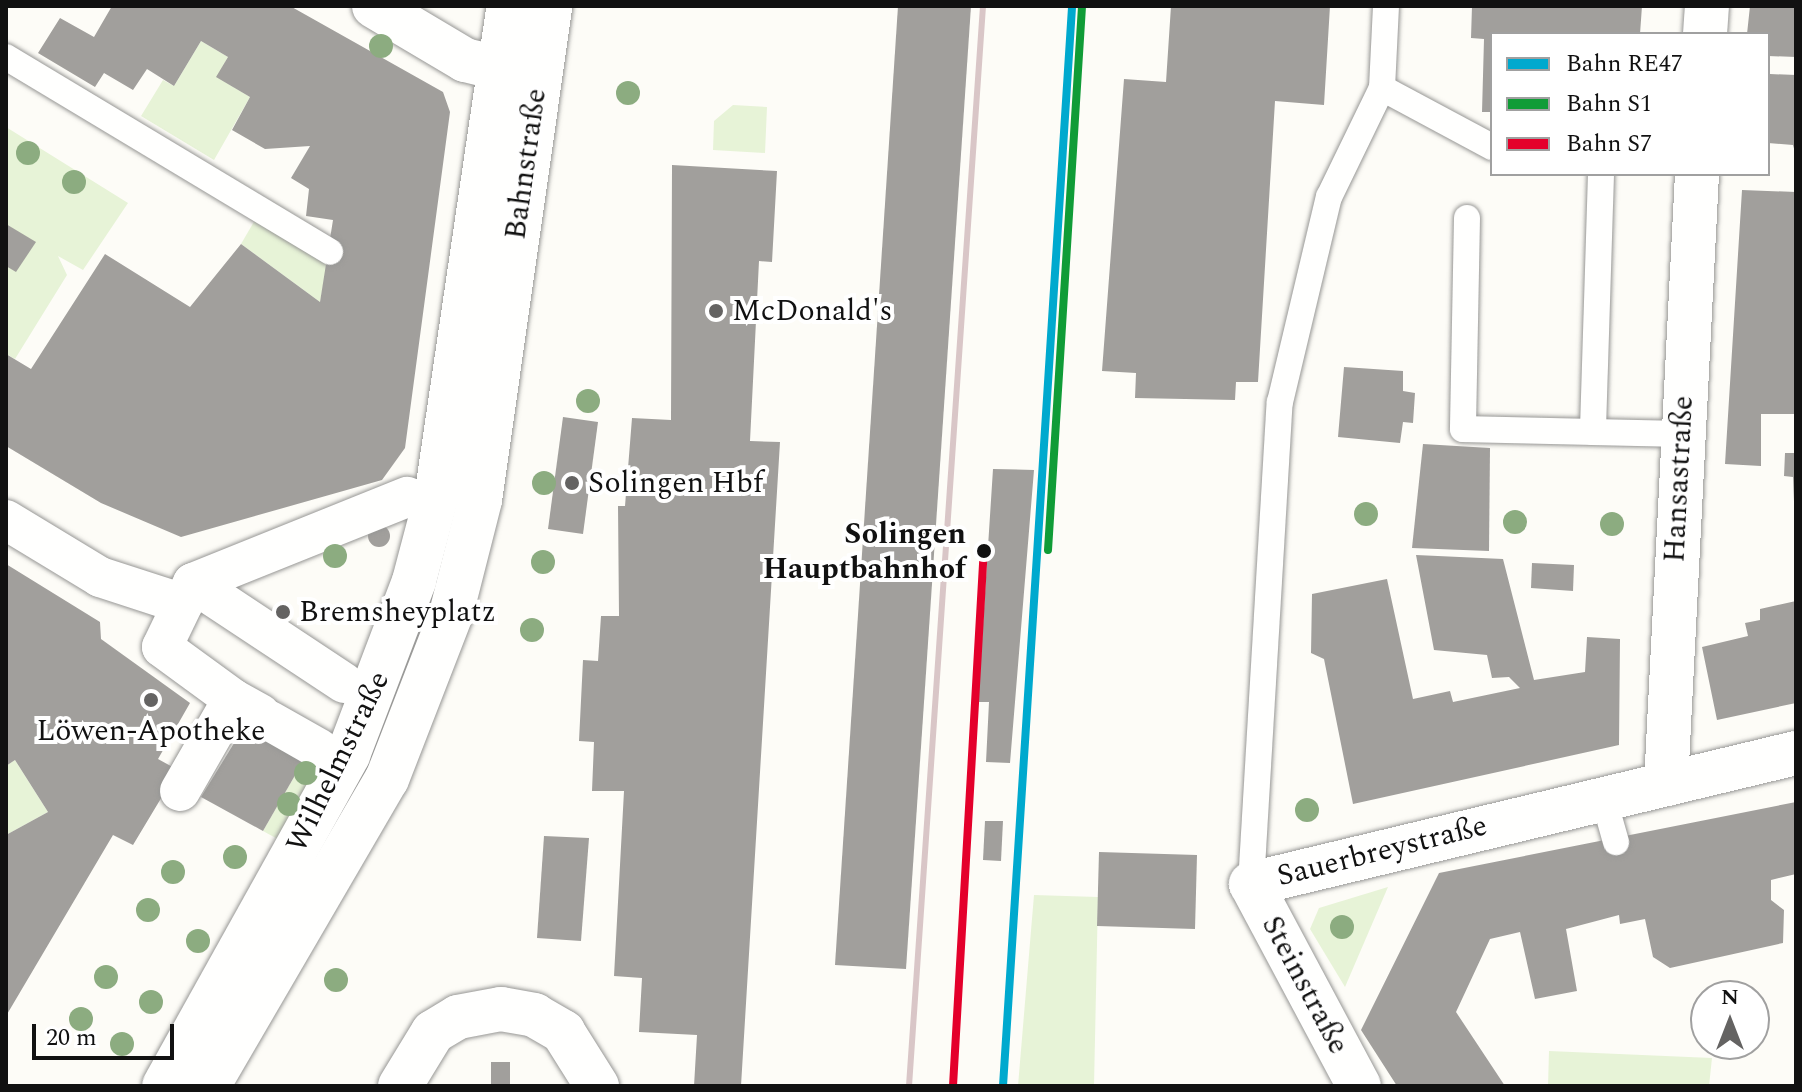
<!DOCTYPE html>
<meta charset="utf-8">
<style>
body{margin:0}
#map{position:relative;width:1802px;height:1092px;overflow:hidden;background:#fdfcf7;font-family:Spectral,serif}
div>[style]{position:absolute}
.green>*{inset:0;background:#e7f3d7}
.building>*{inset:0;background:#a19f9c}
.round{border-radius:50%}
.roads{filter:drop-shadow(0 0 2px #979795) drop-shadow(0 0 2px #979795)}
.service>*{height:26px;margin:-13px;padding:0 13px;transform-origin:13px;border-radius:13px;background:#fffffe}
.pedestrian>*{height:40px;margin:-20px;padding:0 20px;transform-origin:20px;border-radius:20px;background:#fffffe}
.minor>*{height:44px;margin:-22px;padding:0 22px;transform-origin:22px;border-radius:22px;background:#fffffe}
.tertiary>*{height:44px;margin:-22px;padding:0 22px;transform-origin:22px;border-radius:22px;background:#fffffe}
.rail>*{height:6px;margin:-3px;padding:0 3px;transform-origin:3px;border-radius:3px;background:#d9c6c7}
.rail-1>*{height:8px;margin:-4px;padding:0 4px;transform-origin:4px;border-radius:4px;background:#00a9ce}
.rail-2>*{height:8px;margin:-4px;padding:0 4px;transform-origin:4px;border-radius:4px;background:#109c37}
.rail-3>*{height:8px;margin:-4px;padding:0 4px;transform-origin:4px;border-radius:4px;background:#e4002b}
.trees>*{width:24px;height:24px;margin:-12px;border-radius:50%;background:#8cac80}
.dots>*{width:22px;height:22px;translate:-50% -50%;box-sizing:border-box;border:4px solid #fff;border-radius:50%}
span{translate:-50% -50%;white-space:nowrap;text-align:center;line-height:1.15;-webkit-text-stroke:8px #fff;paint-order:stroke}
.street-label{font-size:30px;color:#111}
.poi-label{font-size:30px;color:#111}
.left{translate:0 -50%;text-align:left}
.stop-label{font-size:30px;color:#111;font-weight:700}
.right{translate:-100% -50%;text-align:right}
.frame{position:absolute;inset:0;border:8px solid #111;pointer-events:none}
.legend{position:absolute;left:1490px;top:32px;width:280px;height:144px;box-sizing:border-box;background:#fff;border:2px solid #a0a0a0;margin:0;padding:10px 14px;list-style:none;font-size:24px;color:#111}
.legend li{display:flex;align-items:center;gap:16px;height:40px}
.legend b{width:40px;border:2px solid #a0a0a0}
.north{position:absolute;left:1690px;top:980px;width:80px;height:80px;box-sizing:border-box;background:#fff;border:2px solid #a0a0a0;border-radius:50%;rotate:0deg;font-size:22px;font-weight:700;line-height:32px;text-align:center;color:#111}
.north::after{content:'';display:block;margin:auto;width:28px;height:36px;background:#646362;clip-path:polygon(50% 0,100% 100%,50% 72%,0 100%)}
.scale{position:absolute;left:32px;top:1024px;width:142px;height:36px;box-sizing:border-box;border:4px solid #111;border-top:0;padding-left:10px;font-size:24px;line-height:28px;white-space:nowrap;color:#111;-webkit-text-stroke:6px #fff;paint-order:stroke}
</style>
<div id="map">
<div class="green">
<div style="clip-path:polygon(201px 41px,228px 57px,217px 77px,250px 97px,214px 160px,141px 116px,163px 80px,174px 86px)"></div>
<div style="clip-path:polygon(733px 105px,767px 107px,765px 153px,713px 150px,714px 121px)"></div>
<div style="clip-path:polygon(6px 127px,128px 203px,83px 270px,58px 256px,67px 275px,15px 359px,6px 354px)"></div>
<div style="clip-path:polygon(255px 220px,327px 264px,320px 302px,241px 244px)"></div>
<div style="clip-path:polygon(305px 758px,321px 767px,283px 842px,263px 831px)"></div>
<div style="clip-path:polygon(15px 760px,48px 812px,6px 835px,6px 766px)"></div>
<div style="clip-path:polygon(1388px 887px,1345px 987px,1310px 929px,1319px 908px)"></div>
<div style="clip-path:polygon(1034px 895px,1098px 897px,1094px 1086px,1018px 1086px)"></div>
<div style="clip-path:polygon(1549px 1051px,1712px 1058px,1709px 1086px,1548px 1086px)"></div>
</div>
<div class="building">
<div style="clip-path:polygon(112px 6px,290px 6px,443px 92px,450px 112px,405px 448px,382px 480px,181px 537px,101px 503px,6px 446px,6px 354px,31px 369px,105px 254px,190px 307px,241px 244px,320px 302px,333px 220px,306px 216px,309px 189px,291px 178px,310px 146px,265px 149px,232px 130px,250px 97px,216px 77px,228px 57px,201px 41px,174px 86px,147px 69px,133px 90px,104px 73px,95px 87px,38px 53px,60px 18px,94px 37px)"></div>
<div style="clip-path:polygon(898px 6px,971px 6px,906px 969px,835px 965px)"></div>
<div style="clip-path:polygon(1171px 6px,1330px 6px,1324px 105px,1275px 101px,1258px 382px,1236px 382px,1235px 400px,1135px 398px,1136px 373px,1102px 371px,1124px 79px,1166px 82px)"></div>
<div style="clip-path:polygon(1472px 6px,1642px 6px,1640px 34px,1492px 34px,1492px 112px,1482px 112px,1484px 39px,1471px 38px)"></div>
<div style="clip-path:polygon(1750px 6px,1796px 6px,1796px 57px,1768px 56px,1768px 34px,1747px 34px)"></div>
<div style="clip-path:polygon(1770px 74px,1796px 75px,1796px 156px,1793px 145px,1768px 143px)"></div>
<div style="clip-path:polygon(672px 165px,777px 171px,772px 262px,759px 261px,750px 441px,780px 442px,741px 1086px,694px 1086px,697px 1035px,639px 1032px,642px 978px,614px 976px,624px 791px,592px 791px,594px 742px,579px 741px,583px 660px,598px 661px,601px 616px,619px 616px,618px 506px,625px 506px,632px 418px,671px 420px)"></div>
<div style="clip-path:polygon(1742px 190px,1796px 192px,1796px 414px,1761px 414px,1761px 466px,1725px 464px)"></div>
<div style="clip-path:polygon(6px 224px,36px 242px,16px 272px,6px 266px)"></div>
<div style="clip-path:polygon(1344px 367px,1403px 371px,1403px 391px,1415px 393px,1413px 423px,1403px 422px,1400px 443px,1338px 437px)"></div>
<div style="clip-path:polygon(563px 417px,598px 422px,583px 534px,548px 529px)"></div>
<div style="clip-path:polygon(1423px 444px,1490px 448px,1489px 551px,1412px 548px)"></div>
<div style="clip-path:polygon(1785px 453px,1796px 453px,1796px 551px,1793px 477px,1784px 476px)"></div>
<div style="clip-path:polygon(993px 469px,1034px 470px,1010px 763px,986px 762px,989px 702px,978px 702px)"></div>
<div class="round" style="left:368px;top:525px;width:22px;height:22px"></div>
<div style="clip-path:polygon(1416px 555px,1503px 559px,1534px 680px,1585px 672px,1587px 637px,1620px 639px,1619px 745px,1353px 804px,1324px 659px,1311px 653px,1312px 594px,1387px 579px,1413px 699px,1450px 691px,1453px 702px,1520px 688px,1509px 677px,1492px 678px,1487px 655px,1434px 650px)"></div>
<div style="clip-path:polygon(1532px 563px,1574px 565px,1573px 591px,1531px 588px)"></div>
<div style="clip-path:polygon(6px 564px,100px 622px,101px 639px,190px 703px,158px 759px,178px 770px,133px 845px,113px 835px,6px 1016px,6px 835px,48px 812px,15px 760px,6px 766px)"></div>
<div style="clip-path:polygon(1796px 601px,1796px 703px,1717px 720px,1702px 647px,1748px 636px,1745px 623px,1760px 620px,1760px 609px)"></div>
<div style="clip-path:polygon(247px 722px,305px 758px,263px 831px,201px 797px)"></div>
<div style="clip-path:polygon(1796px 802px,1796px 874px,1771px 880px,1771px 900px,1784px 910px,1783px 943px,1670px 968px,1653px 957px,1645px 919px,1620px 924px,1619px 915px,1566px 929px,1577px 991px,1535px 999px,1520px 932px,1490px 939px,1456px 1012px,1505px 1086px,1397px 1086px,1361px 1030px,1439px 873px)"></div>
<div style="clip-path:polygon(985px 821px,1003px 821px,1001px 861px,983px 860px)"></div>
<div style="clip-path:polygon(544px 836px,589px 838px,581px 941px,537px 938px)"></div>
<div style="clip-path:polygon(1099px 852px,1197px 855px,1195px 929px,1097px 926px)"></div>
<div style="clip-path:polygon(491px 1062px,510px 1062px,510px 1086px,491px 1086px)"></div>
</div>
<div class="roads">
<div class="service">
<div style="left:6px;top:57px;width:378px;rotate:31deg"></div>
<div style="left:1382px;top:88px;width:125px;rotate:28.2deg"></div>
<div style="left:1601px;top:174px;width:258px;rotate:91.8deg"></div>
<div style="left:1593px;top:432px;width:89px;rotate:1.3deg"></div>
<div style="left:1467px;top:218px;width:211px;rotate:91.1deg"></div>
<div style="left:1463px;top:429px;width:130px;rotate:1.3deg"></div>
<div style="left:1603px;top:796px;width:48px;rotate:74.2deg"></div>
<div style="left:1251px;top:884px;width:483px;rotate:-86.6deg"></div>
<div style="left:1280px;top:402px;width:211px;rotate:-76.6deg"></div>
<div style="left:1329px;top:197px;width:121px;rotate:-64.1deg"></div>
<div style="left:1382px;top:88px;width:82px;rotate:-87.2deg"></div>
</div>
<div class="pedestrian">
<div style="left:6px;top:520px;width:110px;rotate:31.2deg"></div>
<div style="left:100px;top:577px;width:87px;rotate:18deg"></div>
<div style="left:193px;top:583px;width:231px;rotate:-21.9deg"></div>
<div style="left:233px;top:699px;width:88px;rotate:-143.8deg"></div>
<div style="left:162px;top:647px;width:71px;rotate:-64.2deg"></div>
<div style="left:193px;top:583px;width:181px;rotate:33.5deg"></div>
<div style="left:270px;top:721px;width:56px;rotate:29.7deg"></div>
<div style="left:180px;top:791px;width:106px;rotate:-60.1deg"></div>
<div style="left:233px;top:699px;width:31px;rotate:29deg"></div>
</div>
<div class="minor">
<div style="left:374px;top:6px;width:106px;rotate:30.7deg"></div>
<div style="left:465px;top:60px;width:71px;rotate:13.8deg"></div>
<div style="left:1705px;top:34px;width:28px;rotate:-86deg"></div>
<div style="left:1666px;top:784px;width:611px;rotate:-87.09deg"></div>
<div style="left:400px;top:1086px;width:63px;rotate:-58.6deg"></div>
<div style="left:433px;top:1032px;width:29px;rotate:-31deg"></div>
<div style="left:458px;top:1017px;width:44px;rotate:-10.5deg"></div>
<div style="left:501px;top:1009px;width:34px;rotate:10deg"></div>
<div style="left:534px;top:1015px;width:34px;rotate:30deg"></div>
<div style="left:563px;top:1032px;width:64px;rotate:57.8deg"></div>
<div style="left:1359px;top:1086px;width:229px;rotate:-118.1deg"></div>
<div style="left:1251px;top:884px;width:561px;rotate:-13.52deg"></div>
</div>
<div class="tertiary">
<div style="left:164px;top:1086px;width:379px;rotate:-60.9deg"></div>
<div style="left:348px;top:755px;width:186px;rotate:-69.2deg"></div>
<div style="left:414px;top:581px;width:86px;rotate:-75.2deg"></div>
<div style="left:436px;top:498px;width:497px;rotate:-81.6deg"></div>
<div style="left:208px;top:1086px;width:355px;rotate:-59.8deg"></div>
<div style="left:387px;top:779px;width:177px;rotate:-68.8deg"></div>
<div style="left:451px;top:614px;width:118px;rotate:-75.7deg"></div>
<div style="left:480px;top:500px;width:499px;rotate:-81.9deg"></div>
</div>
</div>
<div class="rail">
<div style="left:909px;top:1086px;width:1083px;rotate:-86.08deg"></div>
</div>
<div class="rail-1">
<div style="left:1003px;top:1086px;width:1082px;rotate:-86.34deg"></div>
</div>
<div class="rail-2">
<div style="left:1048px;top:550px;width:544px;rotate:-86.42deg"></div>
</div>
<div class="rail-3">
<div style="left:953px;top:1086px;width:541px;rotate:-86.71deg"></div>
</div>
<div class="trees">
<div style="left:381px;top:46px"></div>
<div style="left:628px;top:93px"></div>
<div style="left:28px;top:153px"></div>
<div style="left:74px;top:182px"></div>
<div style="left:588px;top:401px"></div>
<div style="left:544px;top:483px"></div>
<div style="left:1366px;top:514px"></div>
<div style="left:1515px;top:522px"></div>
<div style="left:1612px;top:524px"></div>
<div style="left:335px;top:556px"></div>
<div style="left:543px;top:562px"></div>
<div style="left:532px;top:630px"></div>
<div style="left:306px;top:773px"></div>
<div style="left:289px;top:804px"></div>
<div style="left:1307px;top:810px"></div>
<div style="left:235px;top:857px"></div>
<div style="left:173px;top:872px"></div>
<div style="left:148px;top:910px"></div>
<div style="left:1342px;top:927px"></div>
<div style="left:198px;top:941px"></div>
<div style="left:106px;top:977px"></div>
<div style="left:336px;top:980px"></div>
<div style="left:151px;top:1002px"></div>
<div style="left:81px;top:1019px"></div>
<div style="left:122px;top:1044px"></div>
</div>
<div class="dots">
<div style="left:716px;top:311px;background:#646362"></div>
<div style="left:572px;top:483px;background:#646362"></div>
<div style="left:984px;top:551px;background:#111"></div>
<div style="left:283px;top:612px;background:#646362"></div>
<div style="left:151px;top:700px;background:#646362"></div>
</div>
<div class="street-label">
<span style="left:526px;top:164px;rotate:-82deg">Bahnstraße</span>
<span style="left:1679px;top:479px;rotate:-87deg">Hansastraße</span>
<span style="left:338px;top:762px;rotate:-64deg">Wilhelmstraße</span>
<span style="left:1382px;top:851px;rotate:-14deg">Sauerbreystraße</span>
<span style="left:1305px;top:985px;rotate:62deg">Steinstraße</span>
</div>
<div class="poi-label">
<span class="left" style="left:732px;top:311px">McDonald's</span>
<span class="left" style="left:588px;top:483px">Solingen Hbf</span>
<span class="left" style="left:299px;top:612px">Bremsheyplatz</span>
<span style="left:151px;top:731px">Löwen-Apotheke</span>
</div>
<div class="stop-label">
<span class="right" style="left:966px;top:551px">Solingen<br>Hauptbahnhof</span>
</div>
<div class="frame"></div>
<ul class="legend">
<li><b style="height:10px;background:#00a9ce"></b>Bahn RE47</li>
<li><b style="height:10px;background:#109c37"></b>Bahn S1</li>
<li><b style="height:10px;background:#e4002b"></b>Bahn S7</li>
</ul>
<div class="north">N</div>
<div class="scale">20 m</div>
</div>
